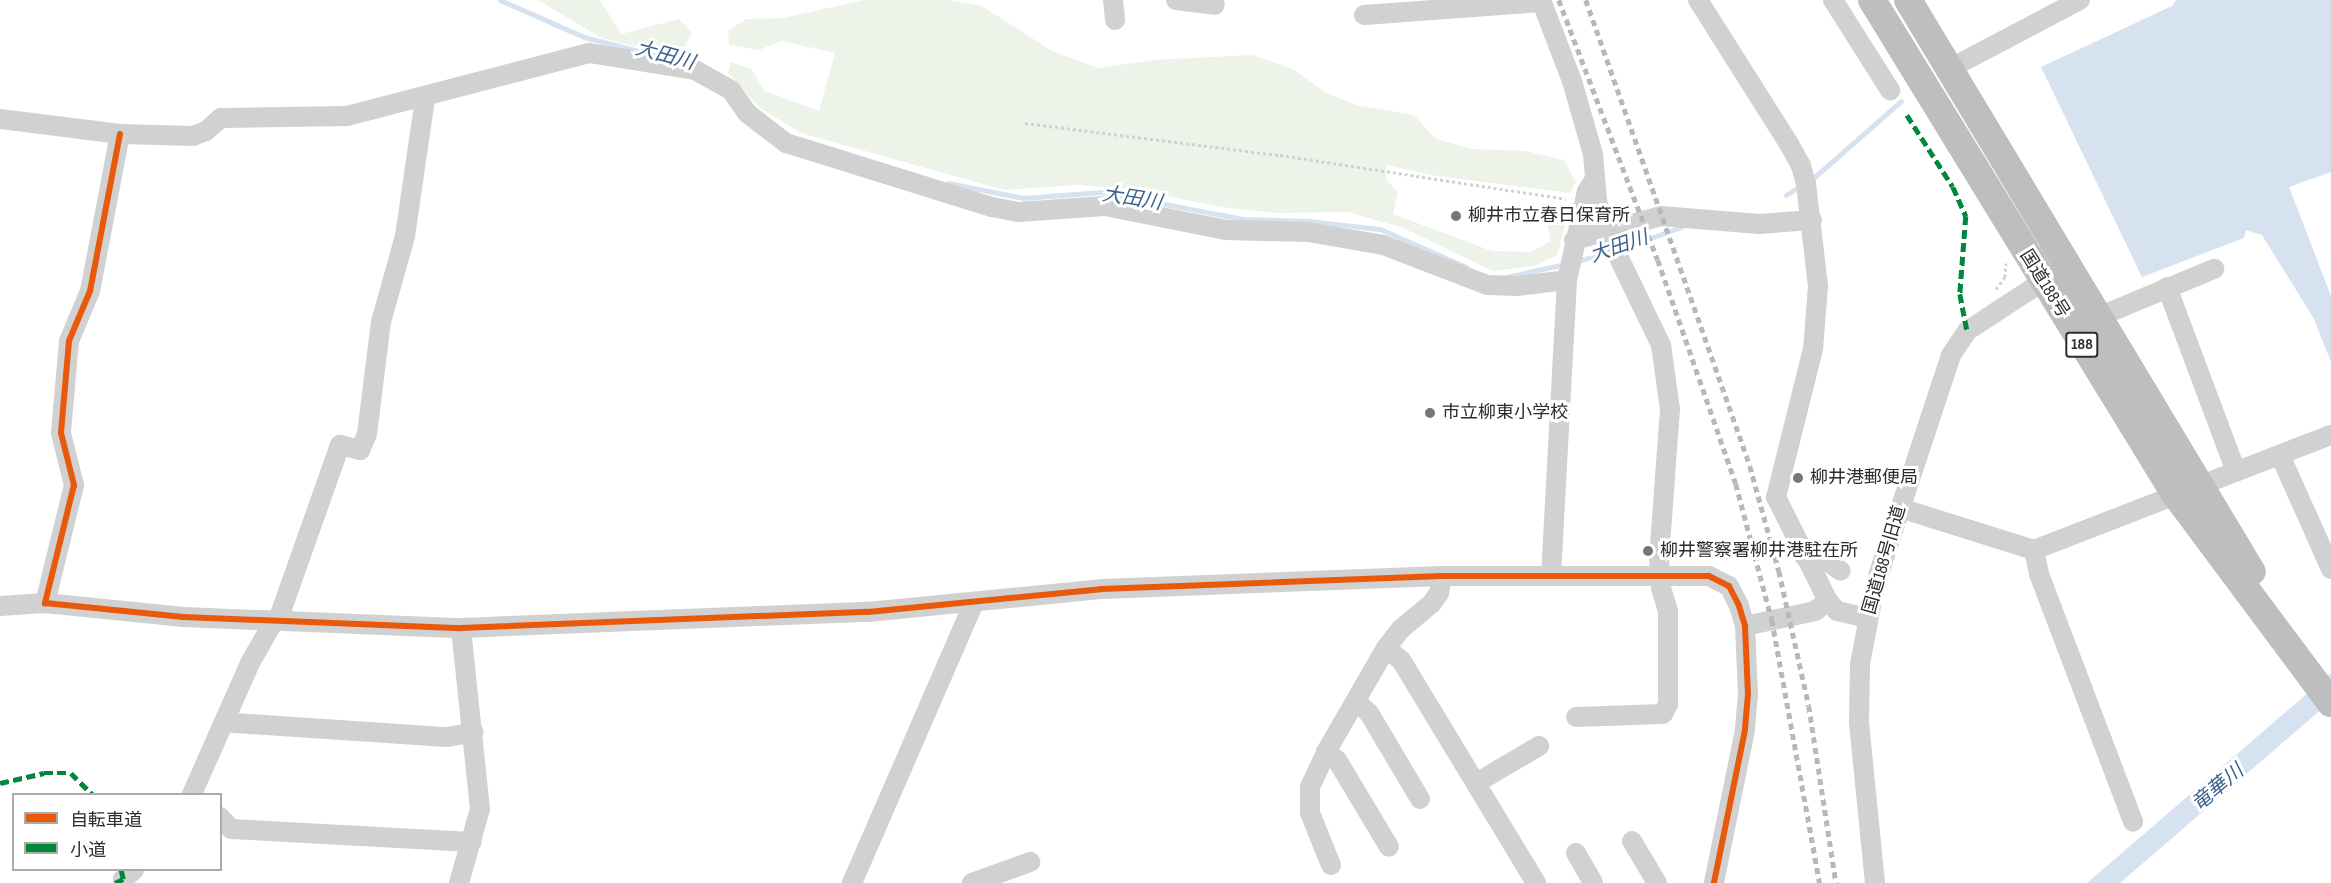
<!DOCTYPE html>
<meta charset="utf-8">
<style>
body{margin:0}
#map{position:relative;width:2331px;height:883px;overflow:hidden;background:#fff;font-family:"Sofia Sans Condensed","Noto Sans JP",sans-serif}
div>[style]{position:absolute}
.green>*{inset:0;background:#eef3ea}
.water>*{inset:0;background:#d6e2f0}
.stream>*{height:5px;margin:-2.5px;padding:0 2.5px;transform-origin:2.5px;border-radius:2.5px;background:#d6e2f0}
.path>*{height:3px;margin-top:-1.5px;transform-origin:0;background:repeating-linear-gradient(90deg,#d1d1d1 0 3px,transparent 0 6px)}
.minor>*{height:20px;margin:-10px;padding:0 10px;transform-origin:10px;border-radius:10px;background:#d1d1d1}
.highway>*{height:28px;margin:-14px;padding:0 14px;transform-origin:14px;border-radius:14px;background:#bebebe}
.rail>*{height:4.5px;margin-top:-2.25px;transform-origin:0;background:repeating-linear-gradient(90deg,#b8b8b8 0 6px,transparent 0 10.5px)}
.quiet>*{height:4.5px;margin-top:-2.25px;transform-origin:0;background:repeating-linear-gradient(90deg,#00873e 0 9px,transparent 0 13.5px)}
.cycleway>*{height:6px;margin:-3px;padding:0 3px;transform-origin:3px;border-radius:3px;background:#e8590c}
.dots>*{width:16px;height:16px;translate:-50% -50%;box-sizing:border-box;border:3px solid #fff;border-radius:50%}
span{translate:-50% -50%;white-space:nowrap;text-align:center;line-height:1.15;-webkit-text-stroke:6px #fff;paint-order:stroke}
.shield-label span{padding:2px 4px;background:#fff;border:2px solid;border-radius:4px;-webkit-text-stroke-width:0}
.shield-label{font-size:16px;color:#2c2c2c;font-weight:700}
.poi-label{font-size:18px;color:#2c2c2c}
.left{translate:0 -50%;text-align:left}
.street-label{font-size:18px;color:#2c2c2c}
.water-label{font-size:20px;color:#3a628d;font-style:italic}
.legend{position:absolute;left:12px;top:793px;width:210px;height:78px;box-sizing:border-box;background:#fff;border:2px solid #ababab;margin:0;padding:8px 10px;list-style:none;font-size:18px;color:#2c2c2c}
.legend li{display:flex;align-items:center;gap:12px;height:30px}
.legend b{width:30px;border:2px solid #ababab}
</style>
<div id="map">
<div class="green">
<div style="clip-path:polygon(538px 0,600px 0,621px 34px,679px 19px,692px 32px,684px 48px,633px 46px,601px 38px)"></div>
<div style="clip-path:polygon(864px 0,947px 0,982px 6px,1052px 51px,1098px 68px,1154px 60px,1252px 55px,1293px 69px,1328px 94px,1357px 105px,1414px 115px,1436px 139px,1472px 149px,1526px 151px,1564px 160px,1576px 182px,1570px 193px,1437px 176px,1386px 165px,1386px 180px,1398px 192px,1393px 214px,1492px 251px,1531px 252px,1551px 241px,1543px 204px,1570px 208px,1557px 255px,1534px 266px,1493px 271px,1403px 228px,1348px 212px,1277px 213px,1222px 207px,1131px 189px,1077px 185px,1004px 190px,801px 133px,760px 108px,728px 73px,731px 62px,751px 69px,765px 91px,819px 111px,835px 53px,782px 41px,759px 50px,729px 45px,728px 31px,746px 19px,783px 18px)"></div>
</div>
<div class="water">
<div style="clip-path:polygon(2176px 0,2331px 0,2331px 172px,2289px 187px,2331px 296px,2331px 362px,2314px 319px,2262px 235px,2246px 230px,2244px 238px,2142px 277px,2041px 67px,2172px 6px)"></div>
<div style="clip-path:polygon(2331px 673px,2331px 701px,2120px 883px,2087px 883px)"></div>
</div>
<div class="stream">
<div style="left:500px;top:0;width:92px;rotate:23.8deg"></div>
<div style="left:584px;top:37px;width:56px;rotate:14.5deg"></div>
<div style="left:1810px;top:181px;width:121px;rotate:-41.3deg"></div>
<div style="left:948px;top:183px;width:76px;rotate:11.3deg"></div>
<div style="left:1023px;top:198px;width:79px;rotate:-4.3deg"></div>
<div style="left:1102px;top:192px;width:143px;rotate:10.9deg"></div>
<div style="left:1242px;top:219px;width:66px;rotate:1.7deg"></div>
<div style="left:1308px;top:221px;width:72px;rotate:6.3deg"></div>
<div style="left:1380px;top:229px;width:94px;rotate:23.8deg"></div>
<div style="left:1786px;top:195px;width:17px;rotate:-33deg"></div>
<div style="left:1620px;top:249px;width:65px;rotate:-19.8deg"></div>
<div style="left:1577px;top:261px;width:35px;rotate:-15deg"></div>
<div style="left:1506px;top:277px;width:60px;rotate:-12.4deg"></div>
</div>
<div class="path">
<div style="left:1025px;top:123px;width:257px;rotate:7.2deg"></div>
<div style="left:1280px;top:155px;width:289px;rotate:8.7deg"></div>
<div style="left:1996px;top:289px;width:15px;rotate:-53deg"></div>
<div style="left:2005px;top:277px;width:14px;rotate:-86deg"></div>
</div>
<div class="minor">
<div style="left:1113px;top:0;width:20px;rotate:84deg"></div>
<div style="left:1176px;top:0;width:39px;rotate:7deg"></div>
<div style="left:1541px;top:0;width:87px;rotate:69.1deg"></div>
<div style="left:1572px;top:81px;width:76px;rotate:74deg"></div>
<div style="left:1593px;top:154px;width:47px;rotate:85.1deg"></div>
<div style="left:1597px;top:201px;width:34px;rotate:73deg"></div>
<div style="left:1607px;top:233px;width:124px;rotate:64.3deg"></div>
<div style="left:1661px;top:345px;width:65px;rotate:82deg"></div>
<div style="left:1670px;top:409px;width:149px;rotate:94.2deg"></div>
<div style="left:1659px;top:558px;width:30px;rotate:86deg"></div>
<div style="left:1661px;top:588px;width:24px;rotate:73deg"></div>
<div style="left:1668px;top:611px;width:93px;rotate:90deg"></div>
<div style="left:1668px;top:704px;width:11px;rotate:117deg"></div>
<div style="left:1663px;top:714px;width:87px;rotate:178deg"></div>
<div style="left:1698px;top:0;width:170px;rotate:57.7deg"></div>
<div style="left:1789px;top:144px;width:25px;rotate:61deg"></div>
<div style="left:1801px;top:166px;width:19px;rotate:74deg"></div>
<div style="left:1806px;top:184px;width:103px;rotate:83.3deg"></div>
<div style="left:1818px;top:286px;width:63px;rotate:94.5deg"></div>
<div style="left:1813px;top:349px;width:153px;rotate:104deg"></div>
<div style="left:1776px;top:497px;width:116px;rotate:63.4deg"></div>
<div style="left:1833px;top:0;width:107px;rotate:57.7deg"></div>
<div style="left:1364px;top:15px;width:177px;rotate:-4.2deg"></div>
<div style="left:1949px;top:69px;width:148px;rotate:-27.8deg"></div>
<div style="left:0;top:119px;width:121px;rotate:7.1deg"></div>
<div style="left:120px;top:134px;width:73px;rotate:1.6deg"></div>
<div style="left:193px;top:136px;width:14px;rotate:-21deg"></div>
<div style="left:206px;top:131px;width:20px;rotate:-41deg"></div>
<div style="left:221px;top:118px;width:126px;rotate:-0.9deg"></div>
<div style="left:347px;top:116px;width:250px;rotate:-14.6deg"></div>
<div style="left:589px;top:53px;width:107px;rotate:9.1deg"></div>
<div style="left:695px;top:70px;width:41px;rotate:29.1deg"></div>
<div style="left:731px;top:90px;width:28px;rotate:55deg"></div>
<div style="left:747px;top:113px;width:49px;rotate:37.6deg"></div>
<div style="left:786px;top:143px;width:216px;rotate:17.3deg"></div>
<div style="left:992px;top:207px;width:26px;rotate:11deg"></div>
<div style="left:1018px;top:212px;width:87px;rotate:-3.9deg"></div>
<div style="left:1105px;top:206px;width:123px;rotate:11.2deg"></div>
<div style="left:1226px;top:230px;width:82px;rotate:1.4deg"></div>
<div style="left:1308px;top:232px;width:76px;rotate:9.8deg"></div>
<div style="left:1383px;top:245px;width:111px;rotate:21deg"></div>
<div style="left:1487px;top:285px;width:30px;rotate:2deg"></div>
<div style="left:1517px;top:286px;width:50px;rotate:-6.8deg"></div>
<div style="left:120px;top:134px;width:160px;rotate:100.8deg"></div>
<div style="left:90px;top:291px;width:54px;rotate:112.8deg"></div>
<div style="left:69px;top:341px;width:92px;rotate:95deg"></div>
<div style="left:61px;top:433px;width:54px;rotate:76deg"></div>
<div style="left:74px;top:485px;width:122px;rotate:103.8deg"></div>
<div style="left:45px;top:603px;width:139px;rotate:5.8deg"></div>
<div style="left:183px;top:617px;width:278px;rotate:2.3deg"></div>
<div style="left:461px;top:628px;width:407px;rotate:-2.3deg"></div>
<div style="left:868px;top:612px;width:234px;rotate:-5.6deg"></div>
<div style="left:1101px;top:589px;width:341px;rotate:-2.2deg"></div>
<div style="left:1442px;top:576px;width:267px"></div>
<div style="left:1709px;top:576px;width:22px;rotate:27deg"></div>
<div style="left:1729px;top:586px;width:22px;rotate:63deg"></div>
<div style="left:1739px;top:606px;width:21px;rotate:73deg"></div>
<div style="left:1745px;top:626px;width:68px;rotate:87.5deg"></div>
<div style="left:1748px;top:694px;width:36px;rotate:95deg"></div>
<div style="left:1745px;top:730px;width:156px;rotate:101.5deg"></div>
<div style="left:1574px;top:240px;width:90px;rotate:-15.4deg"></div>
<div style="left:1661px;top:216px;width:98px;rotate:4.7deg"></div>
<div style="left:1759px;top:224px;width:53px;rotate:-4.3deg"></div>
<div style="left:2167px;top:287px;width:197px;rotate:69.5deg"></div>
<div style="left:2098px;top:317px;width:126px;rotate:-22.5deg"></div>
<div style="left:2280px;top:455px;width:125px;rotate:65.9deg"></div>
<div style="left:1900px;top:508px;width:140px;rotate:17.4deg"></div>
<div style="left:2034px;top:550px;width:318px;rotate:-21.2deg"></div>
<div style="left:2034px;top:550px;width:25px;rotate:78deg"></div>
<div style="left:2039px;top:574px;width:265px;rotate:69.2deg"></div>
<div style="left:1804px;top:556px;width:17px;rotate:3deg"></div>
<div style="left:1821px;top:557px;width:24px;rotate:35deg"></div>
<div style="left:1551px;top:576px;width:296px;rotate:-86.9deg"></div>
<div style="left:1567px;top:280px;width:91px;rotate:-77.3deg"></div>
<div style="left:1587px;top:191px;width:11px;rotate:-56deg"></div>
<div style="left:0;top:606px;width:45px;rotate:-3.8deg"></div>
<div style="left:278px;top:620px;width:186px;rotate:-70.5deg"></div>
<div style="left:340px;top:445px;width:21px;rotate:14deg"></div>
<div style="left:360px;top:450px;width:17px;rotate:-66deg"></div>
<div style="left:367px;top:434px;width:113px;rotate:-82.9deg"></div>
<div style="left:381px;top:322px;width:89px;rotate:-74.4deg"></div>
<div style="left:405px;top:236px;width:138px;rotate:-81.7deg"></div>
<div style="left:1745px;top:626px;width:72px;rotate:-12.1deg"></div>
<div style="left:1815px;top:611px;width:16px;rotate:-38deg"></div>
<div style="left:1828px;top:601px;width:13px;rotate:48deg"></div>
<div style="left:1837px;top:611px;width:31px;rotate:13deg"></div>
<div style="left:1386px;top:648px;width:19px;rotate:39deg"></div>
<div style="left:1401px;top:660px;width:261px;rotate:58.8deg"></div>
<div style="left:1356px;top:701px;width:18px;rotate:43deg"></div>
<div style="left:1369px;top:713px;width:100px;rotate:59.3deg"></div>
<div style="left:226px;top:719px;width:9px;rotate:27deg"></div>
<div style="left:234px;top:723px;width:213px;rotate:3.8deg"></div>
<div style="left:447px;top:737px;width:27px;rotate:-10deg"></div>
<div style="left:1326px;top:752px;width:14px;rotate:36deg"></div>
<div style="left:1337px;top:760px;width:101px;rotate:59.1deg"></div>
<div style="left:1478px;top:782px;width:71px;rotate:-30.5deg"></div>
<div style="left:192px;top:794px;width:143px;rotate:-66.1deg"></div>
<div style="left:250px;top:663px;width:51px;rotate:-60.4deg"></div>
<div style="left:220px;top:817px;width:16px;rotate:47deg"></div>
<div style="left:231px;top:829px;width:241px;rotate:3.1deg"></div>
<div style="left:1632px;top:841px;width:49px;rotate:59.2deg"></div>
<div style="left:1576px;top:853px;width:34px;rotate:60deg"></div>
<div style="left:1331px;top:865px;width:56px;rotate:-112deg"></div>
<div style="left:1310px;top:813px;width:26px;rotate:-90deg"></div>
<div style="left:1310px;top:787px;width:38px;rotate:-65deg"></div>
<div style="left:1326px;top:752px;width:120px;rotate:-60deg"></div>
<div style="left:1386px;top:648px;width:24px;rotate:-52deg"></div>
<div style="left:1401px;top:629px;width:40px;rotate:-40deg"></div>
<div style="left:1432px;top:603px;width:12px;rotate:-55deg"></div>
<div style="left:1439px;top:593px;width:17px;rotate:-80deg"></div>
<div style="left:124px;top:883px;width:4px;rotate:-104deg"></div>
<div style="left:123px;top:879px;width:14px;rotate:-39deg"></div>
<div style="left:459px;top:883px;width:77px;rotate:-74.2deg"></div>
<div style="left:480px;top:809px;width:182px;rotate:-96deg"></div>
<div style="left:852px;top:883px;width:305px;rotate:-66.5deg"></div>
<div style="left:972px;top:883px;width:62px;rotate:-19.9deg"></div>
<div style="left:1875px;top:883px;width:162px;rotate:-95.7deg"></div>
<div style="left:1859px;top:722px;width:58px;rotate:-89deg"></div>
<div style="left:1860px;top:664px;width:80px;rotate:-79.2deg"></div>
<div style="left:1875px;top:585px;width:242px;rotate:-71.7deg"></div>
<div style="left:1951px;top:355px;width:29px;rotate:-56deg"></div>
<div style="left:1967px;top:331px;width:104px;rotate:-33.2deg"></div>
</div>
<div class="highway">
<div style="left:1872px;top:0;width:580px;rotate:58.48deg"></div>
<div style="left:2175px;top:494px;width:261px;rotate:53.3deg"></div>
<div style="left:1908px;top:0;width:667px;rotate:58.98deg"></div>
</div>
<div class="rail">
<div style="left:1559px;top:0;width:278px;rotate:69.2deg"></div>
<div style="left:1658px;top:260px;width:237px;rotate:70.8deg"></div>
<div style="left:1736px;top:484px;width:141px;rotate:75.2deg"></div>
<div style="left:1772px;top:620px;width:267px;rotate:79.7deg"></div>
<div style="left:1586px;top:0;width:494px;rotate:70.6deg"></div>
<div style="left:1750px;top:466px;width:109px;rotate:74.6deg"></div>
<div style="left:1779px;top:571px;width:138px;rotate:77.5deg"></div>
<div style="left:1809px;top:706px;width:179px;rotate:81.3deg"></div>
</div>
<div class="quiet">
<div style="left:1907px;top:115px;width:85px;rotate:57.4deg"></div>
<div style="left:1953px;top:187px;width:32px;rotate:66deg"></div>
<div style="left:1966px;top:216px;width:78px;rotate:94.4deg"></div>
<div style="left:1960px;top:294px;width:38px;rotate:79deg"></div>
<div style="left:0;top:783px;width:45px;rotate:-12.8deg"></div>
<div style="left:44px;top:773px;width:27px"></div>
<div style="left:71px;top:773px;width:30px;rotate:45deg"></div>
<div style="left:115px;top:883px;width:9px;rotate:-27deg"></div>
<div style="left:123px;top:879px;width:9px;rotate:-103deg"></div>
</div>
<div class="cycleway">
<div style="left:120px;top:134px;width:160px;rotate:100.8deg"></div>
<div style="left:90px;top:291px;width:54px;rotate:112.8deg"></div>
<div style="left:69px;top:341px;width:92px;rotate:95deg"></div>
<div style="left:61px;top:433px;width:54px;rotate:76deg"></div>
<div style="left:74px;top:485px;width:122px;rotate:103.8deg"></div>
<div style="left:45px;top:603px;width:139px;rotate:5.8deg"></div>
<div style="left:183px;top:617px;width:278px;rotate:2.3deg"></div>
<div style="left:461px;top:628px;width:407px;rotate:-2.3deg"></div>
<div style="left:868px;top:612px;width:234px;rotate:-5.6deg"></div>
<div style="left:1101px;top:589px;width:341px;rotate:-2.2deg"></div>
<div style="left:1442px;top:576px;width:267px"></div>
<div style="left:1709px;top:576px;width:22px;rotate:27deg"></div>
<div style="left:1729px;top:586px;width:22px;rotate:63deg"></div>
<div style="left:1739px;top:606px;width:21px;rotate:73deg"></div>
<div style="left:1745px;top:626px;width:68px;rotate:87.5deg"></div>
<div style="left:1748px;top:694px;width:36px;rotate:95deg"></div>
<div style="left:1745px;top:730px;width:156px;rotate:101.5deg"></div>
</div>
<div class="dots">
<div style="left:1456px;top:216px;background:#767676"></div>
<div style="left:1430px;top:413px;background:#767676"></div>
<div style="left:1798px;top:478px;background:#767676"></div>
<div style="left:1648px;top:551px;background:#767676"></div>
</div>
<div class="shield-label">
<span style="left:2082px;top:345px">188</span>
</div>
<div class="poi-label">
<span class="left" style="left:1468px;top:216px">柳井市立春日保育所</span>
<span class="left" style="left:1442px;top:413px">市立柳東小学校</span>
<span class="left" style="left:1810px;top:478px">柳井港郵便局</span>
<span class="left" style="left:1660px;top:551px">柳井警察署柳井港駐在所</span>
</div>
<div class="street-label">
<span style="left:2044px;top:284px;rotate:58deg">国道188号</span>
<span style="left:1885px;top:560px;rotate:-74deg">国道188号旧道</span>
</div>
<div class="water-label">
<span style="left:665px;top:56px;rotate:15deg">大田川</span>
<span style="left:1132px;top:199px;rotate:9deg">大田川</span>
<span style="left:1619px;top:247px;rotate:-19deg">大田川</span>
<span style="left:2218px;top:788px;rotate:-40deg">竜華川</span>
</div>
<ul class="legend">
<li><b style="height:8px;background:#e8590c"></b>自転車道</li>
<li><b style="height:8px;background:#00873e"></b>小道</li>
</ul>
</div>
